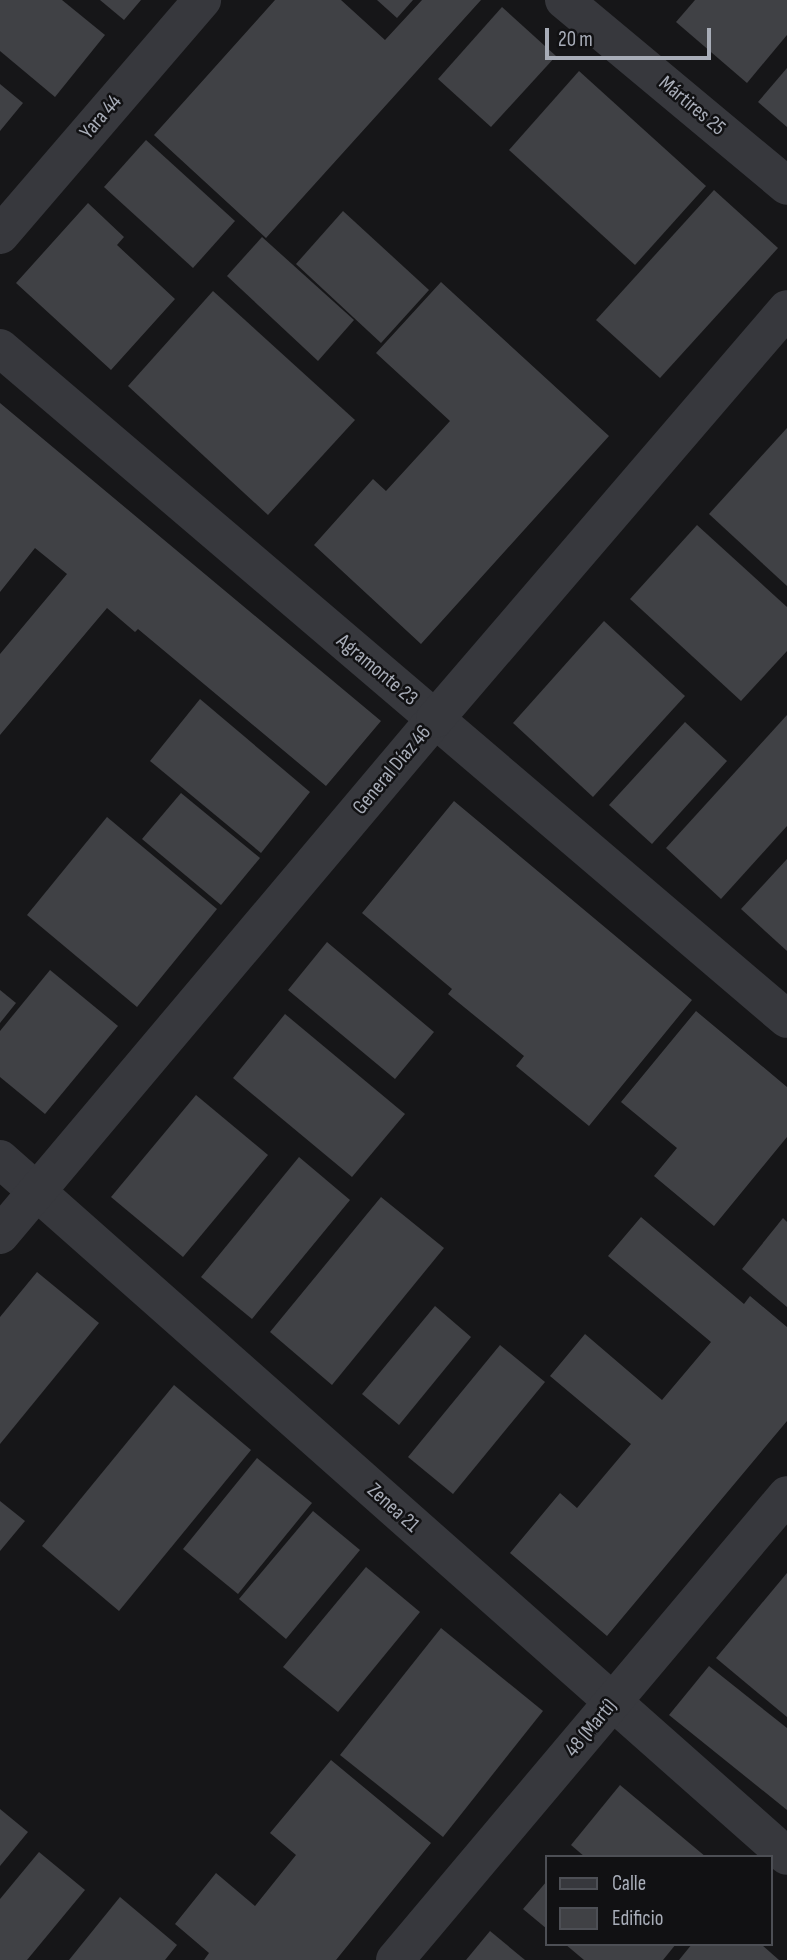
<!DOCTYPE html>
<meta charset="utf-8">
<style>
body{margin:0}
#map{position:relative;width:787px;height:1960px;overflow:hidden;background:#161618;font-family:"Sofia Sans Condensed",sans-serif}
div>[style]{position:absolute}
.building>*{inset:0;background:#404145}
.minor>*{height:38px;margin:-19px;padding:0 19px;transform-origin:19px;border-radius:19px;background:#37383d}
span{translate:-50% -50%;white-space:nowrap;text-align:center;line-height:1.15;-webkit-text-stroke:5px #111113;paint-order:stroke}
.street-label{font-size:21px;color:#a8adb8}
.legend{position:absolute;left:545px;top:1855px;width:228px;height:91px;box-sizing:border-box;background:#111113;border:2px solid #4d4f55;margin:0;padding:9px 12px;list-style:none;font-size:21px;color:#a8adb8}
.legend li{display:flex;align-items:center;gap:14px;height:35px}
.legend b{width:35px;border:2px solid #4d4f55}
.scale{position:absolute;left:545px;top:28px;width:166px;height:32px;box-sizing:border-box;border:4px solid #a8adb8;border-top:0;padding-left:9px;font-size:21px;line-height:24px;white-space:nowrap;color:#a8adb8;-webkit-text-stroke:5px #111113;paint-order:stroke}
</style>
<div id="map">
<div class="building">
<div style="clip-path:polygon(0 0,62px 0,105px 35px,55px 97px,0 51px)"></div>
<div style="clip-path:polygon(100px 0,141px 0,124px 20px)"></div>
<div style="clip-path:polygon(275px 0,341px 0,385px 40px,422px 0,481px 0,266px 238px,154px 135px)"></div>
<div style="clip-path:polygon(377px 0,413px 0,397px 18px)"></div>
<div style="clip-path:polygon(695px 0,787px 0,787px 35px,747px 83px,676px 22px)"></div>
<div style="clip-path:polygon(502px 7px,556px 56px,491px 127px,438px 79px)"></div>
<div style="clip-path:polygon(787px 68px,787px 127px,758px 102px)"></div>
<div style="clip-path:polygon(579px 71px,706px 186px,635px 265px,509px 150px)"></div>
<div style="clip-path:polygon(0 84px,23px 103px,0 131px)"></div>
<div style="clip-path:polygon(146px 140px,235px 221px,193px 268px,104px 187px)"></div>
<div style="clip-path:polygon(714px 190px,778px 248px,660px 378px,596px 320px)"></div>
<div style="clip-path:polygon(88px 203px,124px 237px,117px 245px,175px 299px,111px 370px,16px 283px)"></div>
<div style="clip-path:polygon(343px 211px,429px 290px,381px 343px,296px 264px)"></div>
<div style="clip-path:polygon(262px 237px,354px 320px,318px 361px,227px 276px)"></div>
<div style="clip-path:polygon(441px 282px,609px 436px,421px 644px,314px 545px,373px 479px,386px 491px,450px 421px,376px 353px)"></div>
<div style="clip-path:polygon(213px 291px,355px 420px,268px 515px,128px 386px)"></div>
<div style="clip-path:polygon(0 403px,381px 721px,326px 786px,138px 629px,135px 632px,107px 608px,0 735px,0 654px,67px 574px,35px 548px,0 592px)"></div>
<div style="clip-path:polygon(787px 428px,787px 586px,709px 514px)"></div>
<div style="clip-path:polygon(697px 525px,787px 607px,787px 651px,741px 701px,630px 599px)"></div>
<div style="clip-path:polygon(604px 621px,685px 696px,593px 797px,513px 723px)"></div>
<div style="clip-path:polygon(200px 699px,310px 792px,261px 853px,150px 761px)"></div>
<div style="clip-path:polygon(787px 715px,787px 826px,721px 899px,666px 848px)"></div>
<div style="clip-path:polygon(685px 722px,727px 761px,652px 844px,609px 805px)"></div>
<div style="clip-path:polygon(181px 793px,260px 858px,221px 905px,142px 839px)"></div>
<div style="clip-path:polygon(454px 801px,692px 1000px,589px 1126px,516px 1066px,524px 1056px,448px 994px,452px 989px,362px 913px)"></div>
<div style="clip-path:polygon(107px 817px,217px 909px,137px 1007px,27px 915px)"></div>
<div style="clip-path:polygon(787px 859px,787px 951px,741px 909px)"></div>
<div style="clip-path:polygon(327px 942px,434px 1032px,395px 1079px,288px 990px)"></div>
<div style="clip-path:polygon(50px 970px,118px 1026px,45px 1114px,0 1077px,0 1031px)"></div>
<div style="clip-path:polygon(0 990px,16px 1003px,0 1023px)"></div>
<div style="clip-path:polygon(696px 1011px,787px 1087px,787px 1137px,714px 1226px,654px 1176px,677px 1148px,621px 1102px)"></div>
<div style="clip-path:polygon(285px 1014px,405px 1114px,352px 1177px,233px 1078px)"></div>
<div style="clip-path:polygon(196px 1095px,268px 1155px,183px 1257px,111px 1197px)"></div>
<div style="clip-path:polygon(299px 1157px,350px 1200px,252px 1319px,201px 1277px)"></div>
<div style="clip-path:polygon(381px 1197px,444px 1248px,332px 1385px,270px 1332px)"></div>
<div style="clip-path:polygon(641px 1217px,744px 1304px,750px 1296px,787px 1327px,787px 1421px,607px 1636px,510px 1553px,560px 1493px,577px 1508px,631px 1444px,550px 1376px,585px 1334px,662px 1400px,711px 1342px,608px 1256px)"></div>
<div style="clip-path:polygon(783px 1218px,787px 1222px,787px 1307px,742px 1269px)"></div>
<div style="clip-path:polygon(37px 1272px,99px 1323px,0 1444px,0 1317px)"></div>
<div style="clip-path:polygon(435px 1306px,471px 1337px,399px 1425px,362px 1394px)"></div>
<div style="clip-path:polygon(500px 1345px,545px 1382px,453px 1494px,408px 1457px)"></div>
<div style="clip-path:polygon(174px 1385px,251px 1450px,119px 1611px,42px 1546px)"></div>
<div style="clip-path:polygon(257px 1458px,312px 1503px,238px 1594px,183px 1549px)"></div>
<div style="clip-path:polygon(0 1501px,25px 1521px,0 1551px)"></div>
<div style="clip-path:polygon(313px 1511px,360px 1550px,286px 1639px,239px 1599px)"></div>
<div style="clip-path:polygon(366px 1567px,420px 1612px,338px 1712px,283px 1667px)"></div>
<div style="clip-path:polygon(787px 1573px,787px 1717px,716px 1658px)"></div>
<div style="clip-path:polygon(441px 1628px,543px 1711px,443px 1837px,340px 1755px)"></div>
<div style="clip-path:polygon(709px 1666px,787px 1728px,787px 1810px,669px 1715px)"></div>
<div style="clip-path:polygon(331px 1760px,431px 1843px,336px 1960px,204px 1960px,209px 1953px,175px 1924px,216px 1873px,255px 1906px,296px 1855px,270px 1833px)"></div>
<div style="clip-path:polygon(620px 1785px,706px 1857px,585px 1857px,571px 1845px)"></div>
<div style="clip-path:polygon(0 1809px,28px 1832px,0 1866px)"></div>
<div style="clip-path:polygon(39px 1852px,85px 1890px,27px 1960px,0 1960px,0 1899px)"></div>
<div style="clip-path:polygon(547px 1881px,547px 1929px,523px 1909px)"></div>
<div style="clip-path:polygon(120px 1897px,177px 1945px,165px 1960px,69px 1960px)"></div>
<div style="clip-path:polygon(490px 1931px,525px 1960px,466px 1960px)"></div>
<div style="clip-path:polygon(565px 1944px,676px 1944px,663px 1960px,584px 1960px)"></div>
<div style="clip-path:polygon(692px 1944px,761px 1944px,779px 1960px,679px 1960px)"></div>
</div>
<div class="minor">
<div style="left:564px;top:0;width:290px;rotate:39.8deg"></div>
<div style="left:0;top:235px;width:310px;rotate:-49.3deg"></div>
<div style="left:0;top:348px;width:1034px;rotate:40.45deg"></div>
<div style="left:0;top:1159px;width:1051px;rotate:41.53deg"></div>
<div style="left:0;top:1235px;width:675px;rotate:-49.87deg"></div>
<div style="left:435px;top:719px;width:540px;rotate:-49.35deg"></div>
<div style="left:395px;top:1960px;width:608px;rotate:-49.87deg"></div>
</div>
<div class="street-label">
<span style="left:692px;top:106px;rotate:40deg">Mártires 25</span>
<span style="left:101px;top:117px;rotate:-49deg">Yara 44</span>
<span style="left:377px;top:670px;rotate:40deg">Agramonte 23</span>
<span style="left:392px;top:770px;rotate:-50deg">General Díaz 46</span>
<span style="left:393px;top:1508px;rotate:42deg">Zenea 21</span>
<span style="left:591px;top:1728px;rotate:-50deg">48 (Martí)</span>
</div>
<ul class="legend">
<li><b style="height:9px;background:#37383d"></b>Calle</li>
<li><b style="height:19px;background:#404145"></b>Edificio</li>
</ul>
<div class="scale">20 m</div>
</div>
